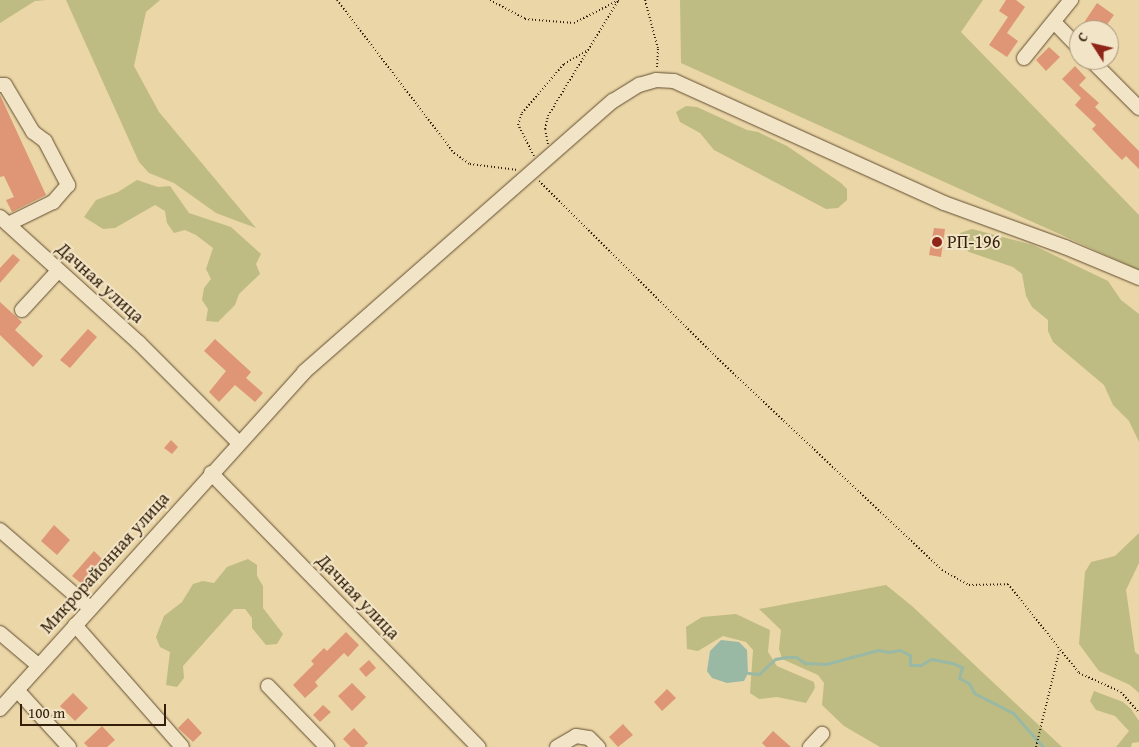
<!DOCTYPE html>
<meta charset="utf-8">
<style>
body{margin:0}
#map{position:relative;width:1139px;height:747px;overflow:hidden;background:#ebd6a7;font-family:"Gentium Book Plus",serif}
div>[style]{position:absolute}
.green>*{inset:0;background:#bebc82}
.water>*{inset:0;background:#99b9a5}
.stream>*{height:3px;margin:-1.5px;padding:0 1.5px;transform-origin:1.5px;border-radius:1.5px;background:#99b9a5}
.building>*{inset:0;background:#de9676}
.path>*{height:2px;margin-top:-1px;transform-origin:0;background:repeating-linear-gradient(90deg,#331f09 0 1px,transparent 0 3.5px)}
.roads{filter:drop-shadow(0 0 1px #614d30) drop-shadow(0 0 1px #614d30)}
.minor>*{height:14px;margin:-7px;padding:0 7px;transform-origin:7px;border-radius:7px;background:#f2e4c6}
.dots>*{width:14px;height:14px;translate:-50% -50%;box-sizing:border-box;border:2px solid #f2e4c6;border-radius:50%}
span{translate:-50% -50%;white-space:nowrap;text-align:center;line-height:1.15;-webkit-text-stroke:4px #f2e4c6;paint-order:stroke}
.poi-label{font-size:18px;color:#331f09}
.left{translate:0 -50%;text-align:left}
.street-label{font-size:18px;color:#331f09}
.north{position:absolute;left:1069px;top:20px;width:50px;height:50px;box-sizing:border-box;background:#f2e4c6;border:1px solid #a6957a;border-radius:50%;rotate:305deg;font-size:14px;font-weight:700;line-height:20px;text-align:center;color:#331f09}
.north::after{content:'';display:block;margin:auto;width:18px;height:22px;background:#8f2418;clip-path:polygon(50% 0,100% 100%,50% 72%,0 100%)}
.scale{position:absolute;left:20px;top:704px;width:146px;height:22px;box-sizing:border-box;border:2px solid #331f09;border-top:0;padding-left:6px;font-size:15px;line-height:18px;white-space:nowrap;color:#331f09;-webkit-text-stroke:4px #f2e4c6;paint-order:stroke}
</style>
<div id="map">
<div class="green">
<div style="clip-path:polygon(0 0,47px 0,35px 1px,0 23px)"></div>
<div style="clip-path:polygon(66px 0,160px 0,146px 12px,134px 66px,159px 112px,256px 228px,216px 213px,174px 183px,149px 173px,139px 162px)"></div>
<div style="clip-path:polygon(680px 0,983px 0,961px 32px,1139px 215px,1139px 270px,681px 63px)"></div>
<div style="clip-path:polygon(686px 106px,697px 107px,747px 130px,758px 132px,787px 146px,841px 183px,847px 189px,847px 200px,838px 208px,826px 209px,714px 150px,700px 133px,680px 122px,676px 112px)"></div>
<div style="clip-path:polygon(137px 180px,158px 187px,170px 186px,189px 213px,231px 227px,261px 254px,256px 264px,260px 274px,239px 294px,235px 305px,218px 322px,206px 321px,208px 309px,202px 300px,204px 288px,211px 279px,206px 269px,213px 248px,196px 235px,185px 230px,174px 233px,167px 223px,165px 211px,155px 205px,115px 228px,103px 229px,84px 217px,96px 200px,118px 192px)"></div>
<div style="clip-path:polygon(972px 229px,1033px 245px,1108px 281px,1121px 300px,1139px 314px,1139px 442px,1129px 421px,1113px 405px,1104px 385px,1053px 342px,1048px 331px,1048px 320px,1032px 307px,1026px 296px,1022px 274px,1013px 267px,969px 252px,961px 244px,960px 233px)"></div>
<div style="clip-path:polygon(1139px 533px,1139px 563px,1126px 590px,1135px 652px,1139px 655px,1139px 693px,1130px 685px,1099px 671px,1079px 644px,1085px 572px,1091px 562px,1115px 556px)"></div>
<div style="clip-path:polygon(248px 559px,257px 565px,257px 576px,263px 586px,263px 608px,283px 634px,277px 644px,266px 645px,252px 628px,252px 618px,245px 609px,234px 609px,183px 666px,184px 678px,177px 687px,166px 685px,170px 652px,160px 647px,156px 637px,164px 616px,182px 602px,193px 584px,203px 581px,214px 583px,227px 567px)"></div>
<div style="clip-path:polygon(886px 585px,912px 606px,1062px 747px,880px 747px,844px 726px,822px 705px,824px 683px,818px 675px,782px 659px,779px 649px,781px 630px,759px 609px)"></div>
<div style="clip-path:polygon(736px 614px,770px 630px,768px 652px,777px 666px,814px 682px,815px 688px,806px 703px,777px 697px,759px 699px,750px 693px,753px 650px,746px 642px,723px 636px,698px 651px,687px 649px,686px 627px,702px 617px)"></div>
<div style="clip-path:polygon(1094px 691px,1123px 702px,1131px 709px,1139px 721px,1139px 742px,1132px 743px,1131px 747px,1116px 747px,1129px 731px,1115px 716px,1096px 710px,1090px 701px)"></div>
</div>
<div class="water">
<div style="clip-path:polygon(721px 640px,739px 642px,747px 650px,748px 673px,744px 681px,727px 683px,712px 678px,707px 671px,710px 651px)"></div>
</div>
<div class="stream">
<div style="left:748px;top:673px;width:11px;rotate:5deg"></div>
<div style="left:759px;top:674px;width:22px;rotate:-43deg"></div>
<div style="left:775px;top:659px;width:11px;rotate:-10deg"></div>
<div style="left:786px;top:657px;width:10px"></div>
<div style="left:796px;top:657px;width:11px;rotate:34deg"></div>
<div style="left:805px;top:663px;width:21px;rotate:3deg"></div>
<div style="left:826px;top:664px;width:54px;rotate:-15.1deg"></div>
<div style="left:878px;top:650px;width:11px;rotate:10deg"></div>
<div style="left:889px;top:652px;width:11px;rotate:-10deg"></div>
<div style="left:900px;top:650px;width:11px;rotate:27deg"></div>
<div style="left:910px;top:655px;width:10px;rotate:90deg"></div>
<div style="left:910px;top:665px;width:11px"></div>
<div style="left:921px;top:665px;width:12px;rotate:-31deg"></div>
<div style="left:931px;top:659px;width:21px;rotate:11deg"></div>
<div style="left:952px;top:663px;width:11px;rotate:22deg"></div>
<div style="left:962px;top:667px;width:11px;rotate:105deg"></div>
<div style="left:959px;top:678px;width:11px;rotate:27deg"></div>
<div style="left:969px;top:683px;width:11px;rotate:63deg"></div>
<div style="left:974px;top:693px;width:44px;rotate:27.1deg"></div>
<div style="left:1013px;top:713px;width:45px;rotate:48.6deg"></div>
</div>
<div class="building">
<div style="clip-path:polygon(1006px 0,1016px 0,1025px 7px,1007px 33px,1018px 41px,1007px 57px,989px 45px,1008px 17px,999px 11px)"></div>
<div style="clip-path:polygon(1097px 3px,1114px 15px,1103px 30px,1079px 30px)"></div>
<div style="clip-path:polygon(1049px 47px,1060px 57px,1046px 71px,1036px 60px)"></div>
<div style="clip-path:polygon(1075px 66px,1086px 78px,1079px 85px,1099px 103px,1095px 107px,1139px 151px,1139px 169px,1126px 156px,1122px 160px,1111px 149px,1092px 129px,1096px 125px,1075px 105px,1081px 98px,1062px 79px)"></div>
<div style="clip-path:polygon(0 95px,46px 195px,12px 212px,6px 200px,14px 197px,4px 176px,0 177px)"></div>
<div style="clip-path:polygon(934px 228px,945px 229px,941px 257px,929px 255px)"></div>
<div style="clip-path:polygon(13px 254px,20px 260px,0 283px,0 268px)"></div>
<div style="clip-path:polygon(0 302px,22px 322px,15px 330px,43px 356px,33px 367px,0 335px)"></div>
<div style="clip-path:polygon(88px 329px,97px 337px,70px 368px,60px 360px)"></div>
<div style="clip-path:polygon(215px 339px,251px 372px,246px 378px,263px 393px,255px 402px,235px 385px,219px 402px,209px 392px,226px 371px,204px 351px)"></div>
<div style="clip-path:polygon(171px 440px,178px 447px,172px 454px,164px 448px)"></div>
<div style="clip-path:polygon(54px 525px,70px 540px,57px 555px,41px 541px)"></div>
<div style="clip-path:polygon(94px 551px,103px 560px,82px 584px,72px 576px)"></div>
<div style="clip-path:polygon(346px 632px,359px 645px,348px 657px,344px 653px,315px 682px,318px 686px,305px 698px,293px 685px,314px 664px,311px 661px,324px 648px,327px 651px)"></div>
<div style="clip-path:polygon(369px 660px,376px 668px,366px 677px,359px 669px)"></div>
<div style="clip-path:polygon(352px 683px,366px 697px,352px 711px,338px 696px)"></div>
<div style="clip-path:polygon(667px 689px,676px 698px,662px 711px,654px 702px)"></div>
<div style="clip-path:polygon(73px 693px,88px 708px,75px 721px,60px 706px)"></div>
<div style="clip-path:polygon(323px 705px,331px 712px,320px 722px,313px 715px)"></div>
<div style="clip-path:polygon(188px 718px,202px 733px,193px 742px,178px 728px)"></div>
<div style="clip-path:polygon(623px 724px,633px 735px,618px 747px,609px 737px)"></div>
<div style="clip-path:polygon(102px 726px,115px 740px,107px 747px,88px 747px,84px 743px)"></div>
<div style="clip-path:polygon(354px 728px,368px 743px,364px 747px,351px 747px,343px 739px)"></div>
<div style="clip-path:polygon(773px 731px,791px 747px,766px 747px,762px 743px)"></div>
</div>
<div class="path">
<div style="left:337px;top:0;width:193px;rotate:52.6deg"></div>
<div style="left:454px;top:153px;width:19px;rotate:35deg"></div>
<div style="left:470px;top:164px;width:48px;rotate:7.1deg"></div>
<div style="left:490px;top:0;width:40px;rotate:28deg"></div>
<div style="left:525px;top:19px;width:49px;rotate:4.7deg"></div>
<div style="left:574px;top:23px;width:51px;rotate:-27.1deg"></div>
<div style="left:645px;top:0;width:51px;rotate:75.1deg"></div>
<div style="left:658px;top:49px;width:21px;rotate:93deg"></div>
<div style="left:548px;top:144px;width:15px;rotate:-101deg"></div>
<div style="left:545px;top:129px;width:13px;rotate:-77deg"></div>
<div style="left:548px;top:116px;width:135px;rotate:-58.7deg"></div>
<div style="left:534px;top:156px;width:35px;rotate:-117deg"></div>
<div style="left:518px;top:125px;width:13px;rotate:-72deg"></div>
<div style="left:522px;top:113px;width:65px;rotate:-49.4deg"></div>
<div style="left:564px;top:64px;width:28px;rotate:-30deg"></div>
<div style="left:539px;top:181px;width:248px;rotate:44.8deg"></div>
<div style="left:715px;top:356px;width:312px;rotate:43.3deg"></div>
<div style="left:942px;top:570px;width:31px;rotate:29deg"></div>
<div style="left:969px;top:585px;width:39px;rotate:-1deg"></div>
<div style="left:1008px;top:584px;width:114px;rotate:51.4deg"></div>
<div style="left:1079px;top:673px;width:46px;rotate:24.3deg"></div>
<div style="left:1121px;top:692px;width:28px;rotate:49deg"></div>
<div style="left:1036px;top:747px;width:98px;rotate:-76.4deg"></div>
</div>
<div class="roads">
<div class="minor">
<div style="left:1055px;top:23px;width:35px;rotate:46deg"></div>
<div style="left:1024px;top:58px;width:75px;rotate:-51deg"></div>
<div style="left:1091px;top:60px;width:68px;rotate:45deg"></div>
<div style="left:0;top:85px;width:5px"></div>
<div style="left:5px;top:85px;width:55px;rotate:59.2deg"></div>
<div style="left:33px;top:132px;width:15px;rotate:37deg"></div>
<div style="left:45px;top:141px;width:50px;rotate:62.4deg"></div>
<div style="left:68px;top:185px;width:23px;rotate:131deg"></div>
<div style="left:53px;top:202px;width:50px;rotate:153.9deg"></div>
<div style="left:0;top:217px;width:188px;rotate:42.2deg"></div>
<div style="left:139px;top:343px;width:140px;rotate:45deg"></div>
<div style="left:22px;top:310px;width:53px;rotate:-47.3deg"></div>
<div style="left:211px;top:473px;width:383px;rotate:45.7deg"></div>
<div style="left:0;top:530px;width:119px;rotate:40.9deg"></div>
<div style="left:75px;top:625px;width:162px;rotate:48.7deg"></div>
<div style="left:0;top:633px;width:51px;rotate:40.2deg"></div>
<div style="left:268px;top:686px;width:85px;rotate:46deg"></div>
<div style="left:17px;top:690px;width:77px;rotate:47.6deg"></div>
<div style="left:0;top:709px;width:454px;rotate:-47.9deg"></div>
<div style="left:304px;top:372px;width:411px;rotate:-41.3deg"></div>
<div style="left:613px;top:101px;width:31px;rotate:-32deg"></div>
<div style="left:639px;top:85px;width:18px;rotate:-16deg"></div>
<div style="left:656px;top:80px;width:18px;rotate:3deg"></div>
<div style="left:674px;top:81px;width:296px;rotate:24.3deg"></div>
<div style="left:944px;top:203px;width:129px;rotate:20deg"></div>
<div style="left:1065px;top:247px;width:80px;rotate:22.7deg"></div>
<div style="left:557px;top:747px;width:22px;rotate:-30deg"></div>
<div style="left:576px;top:736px;width:13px;rotate:9deg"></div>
<div style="left:589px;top:738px;width:13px;rotate:45deg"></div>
<div style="left:810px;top:747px;width:18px;rotate:-47deg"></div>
</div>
</div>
<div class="dots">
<div style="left:937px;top:242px;background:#8f2418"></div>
</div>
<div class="poi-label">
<span class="left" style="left:947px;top:242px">РП-196</span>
</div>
<div class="street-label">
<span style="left:100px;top:283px;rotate:42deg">Дачная улица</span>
<span style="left:105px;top:563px;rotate:-48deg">Микрорайонная улица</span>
<span style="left:358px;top:597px;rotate:46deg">Дачная улица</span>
</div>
<div class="north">С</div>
<div class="scale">100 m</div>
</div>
